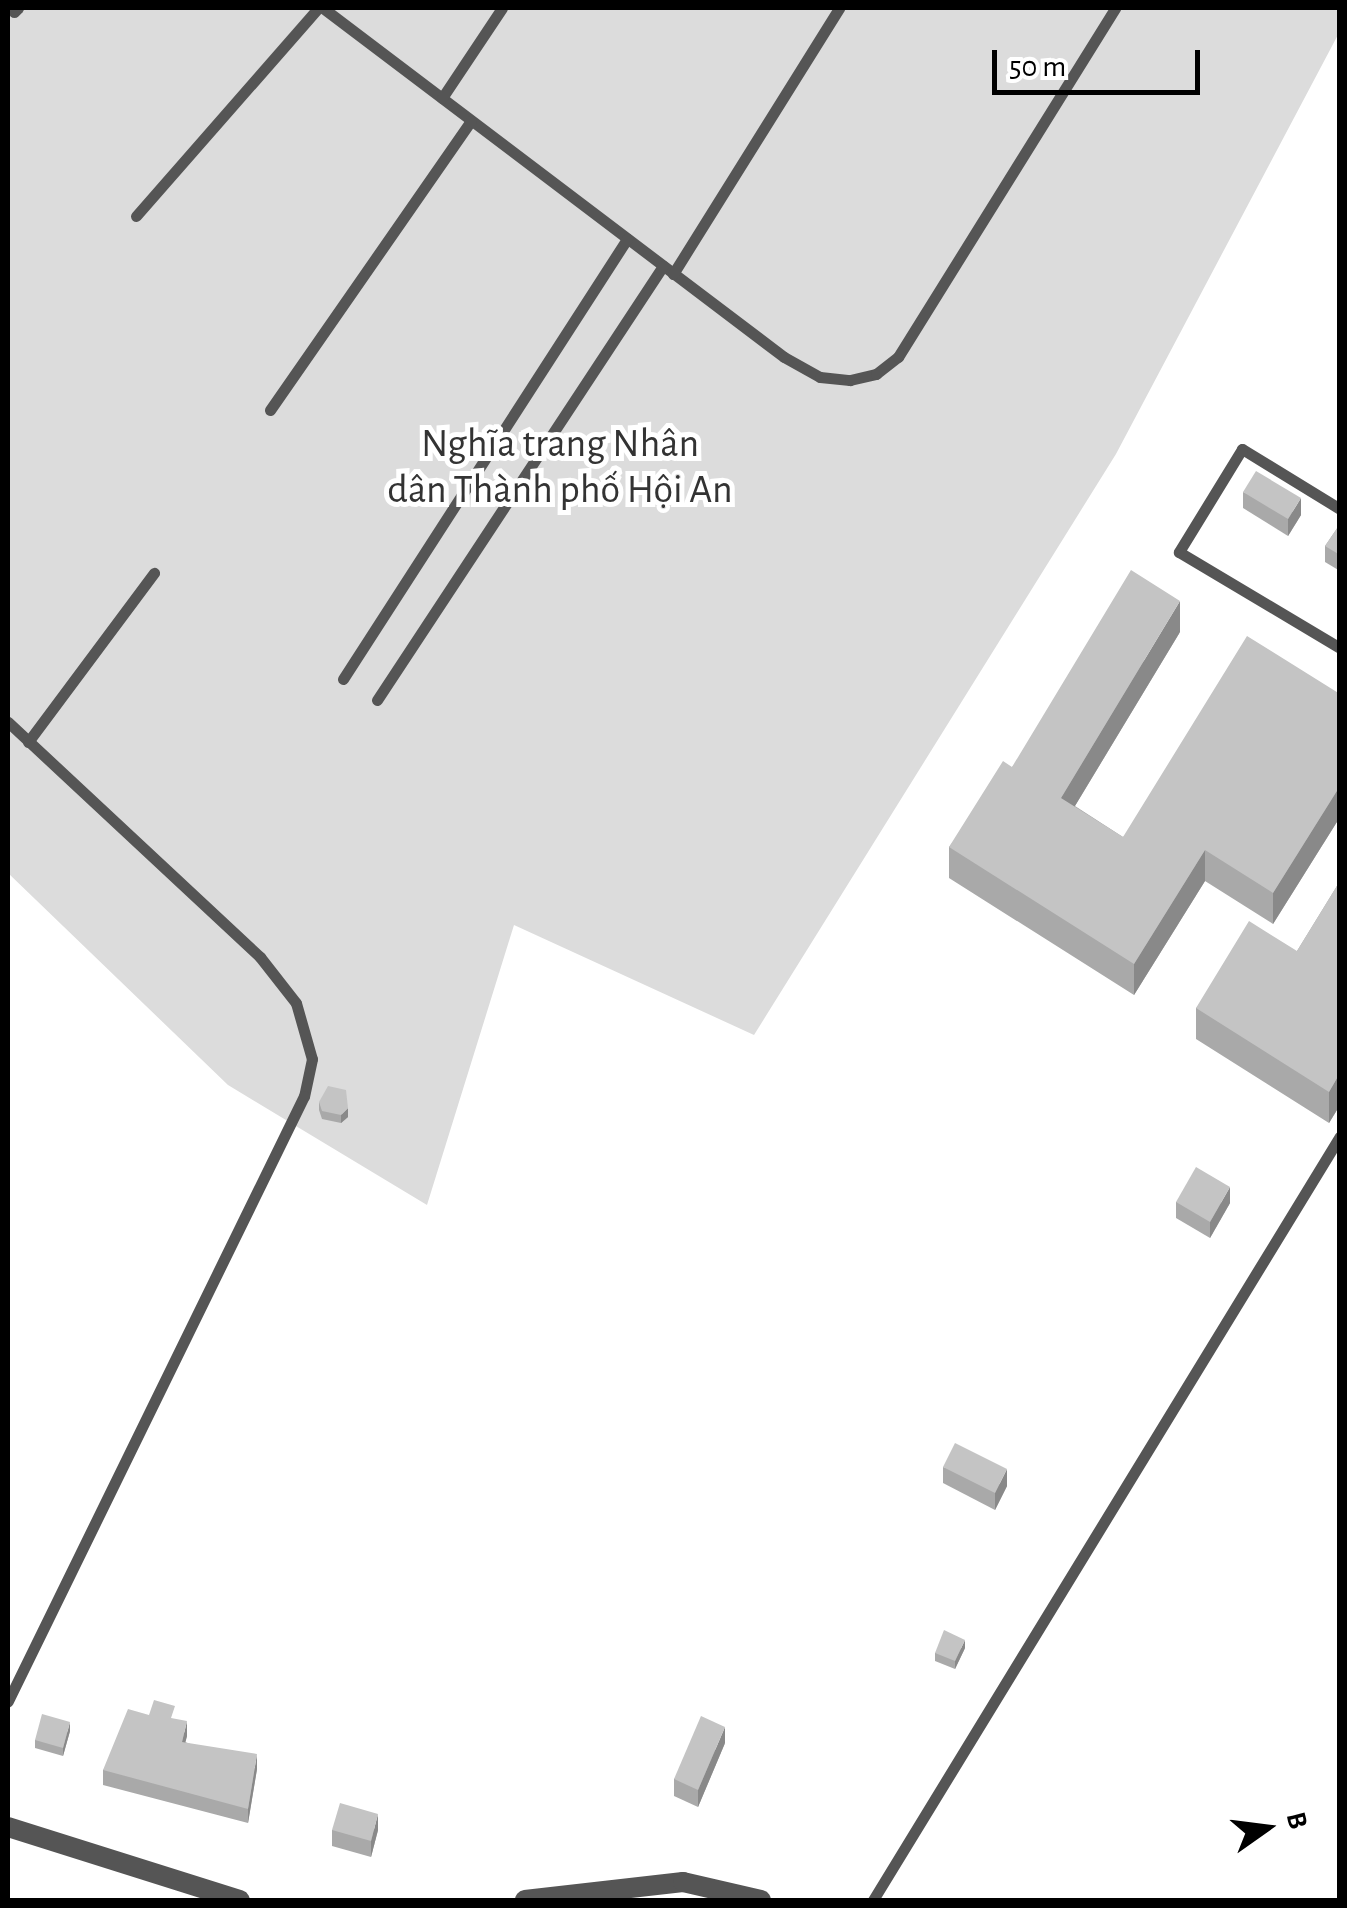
<!DOCTYPE html>
<meta charset="utf-8">
<style>
body{margin:0}
#map{position:relative;width:1347px;height:1908px;overflow:hidden;background:#fff;font-family:"Alegreya Sans",sans-serif}
div>[style]{position:absolute}
.green>*{inset:0;background:#dcdcdc}
.service>*{height:11px;margin:-5.5px;padding:0 5.5px;transform-origin:5.5px;border-radius:5.5px;background:#555}
.minor>*{height:20px;margin:-10px;padding:0 10px;transform-origin:10px;border-radius:10px;background:#555}
.wall>*{inset:0;background:#a9a9a9}
.shaded-wall>*{inset:0;background:#898989}
.building>*{inset:0;background:#c4c4c4}
span{translate:-50% -50%;white-space:nowrap;text-align:center;line-height:1.15;-webkit-text-stroke:10px #fff;paint-order:stroke}
.park-label{font-size:40px;color:#333}
.frame{position:absolute;inset:0;border:10px solid #000;pointer-events:none}
.north{position:absolute;left:1217px;top:1778px;width:100px;height:100px;-webkit-text-stroke:8px #fff;paint-order:stroke;rotate:76deg;font-size:28px;font-weight:700;line-height:40px;text-align:center;color:#000}
.north::after{content:'';display:block;margin:auto;width:35px;height:45px;background:#000;clip-path:polygon(50% 0,100% 100%,50% 72%,0 100%)}
.scale{position:absolute;left:992px;top:50px;width:208px;height:45px;box-sizing:border-box;border:5px solid #000;border-top:0;padding-left:12px;font-size:30px;line-height:35px;white-space:nowrap;color:#000;-webkit-text-stroke:8px #fff;paint-order:stroke}
</style>
<div id="map">
<div class="green">
<div style="clip-path:polygon(8px 8px,1339px 8px,1340px 31px,1116px 454px,754px 1035px,514px 925px,427px 1205px,228px 1085px,8px 873px)"></div>
</div>
<div class="service">
<div style="left:323px;top:8px;width:578px;rotate:37.13deg"></div>
<div style="left:784px;top:357px;width:41px;rotate:29.1deg"></div>
<div style="left:820px;top:377px;width:30px;rotate:6deg"></div>
<div style="left:850px;top:380px;width:27px;rotate:-13deg"></div>
<div style="left:876px;top:374px;width:28px;rotate:-38deg"></div>
<div style="left:898px;top:357px;width:411px;rotate:-58.1deg"></div>
<div style="left:14px;top:12px;width:6px;rotate:-45deg"></div>
<div style="left:442px;top:98px;width:108px;rotate:-56.3deg"></div>
<div style="left:136px;top:216px;width:276px;rotate:-48.8deg"></div>
<div style="left:673px;top:274px;width:314px;rotate:-58deg"></div>
<div style="left:270px;top:410px;width:352px;rotate:-55.2deg"></div>
<div style="left:1340px;top:509px;width:115px;rotate:-148.5deg"></div>
<div style="left:1242px;top:449px;width:121px;rotate:121.5deg"></div>
<div style="left:1179px;top:552px;width:187px;rotate:30.8deg"></div>
<div style="left:343px;top:679px;width:524px;rotate:-57.16deg"></div>
<div style="left:377px;top:700px;width:520px;rotate:-56.62deg"></div>
<div style="left:8px;top:722px;width:345px;rotate:43deg"></div>
<div style="left:260px;top:957px;width:58px;rotate:52deg"></div>
<div style="left:296px;top:1003px;width:58px;rotate:74.1deg"></div>
<div style="left:312px;top:1059px;width:38px;rotate:102deg"></div>
<div style="left:304px;top:1096px;width:674px;rotate:116.07deg"></div>
<div style="left:28px;top:742px;width:211px;rotate:-53.3deg"></div>
<div style="left:873px;top:1900px;width:895px;rotate:-58.56deg"></div>
</div>
<div class="minor">
<div style="left:8px;top:1827px;width:243px;rotate:17.5deg"></div>
<div style="left:525px;top:1900px;width:159px;rotate:-6.5deg"></div>
<div style="left:683px;top:1882px;width:80px;rotate:13deg"></div>
</div>
<div class="wall">
<div style="clip-path:polygon(1243px 492px,1301px 515px,1288px 536px,1243px 508px)"></div>
<div style="clip-path:polygon(1340px 524px,1340px 571px,1325px 562px,1325px 546px)"></div>
<div style="clip-path:polygon(1180px 632px,1075px 806px,1123px 837px,1340px 694px,1340px 817px,1273px 924px,1205px 881px,1134px 995px,949px 878px,949px 847px,1012px 767px)"></div>
<div style="clip-path:polygon(1340px 881px,1340px 1105px,1329px 1123px,1196px 1039px,1196px 1008px,1297px 951px)"></div>
<div style="clip-path:polygon(319px 1102px,348px 1117px,341px 1123px,322px 1119px,319px 1110px)"></div>
<div style="clip-path:polygon(1176px 1202px,1230px 1203px,1210px 1238px,1176px 1218px)"></div>
<div style="clip-path:polygon(943px 1467px,1007px 1486px,995px 1510px,943px 1483px)"></div>
<div style="clip-path:polygon(965px 1648px,955px 1669px,935px 1661px,935px 1653px)"></div>
<div style="clip-path:polygon(175px 1719px,187px 1736px,185px 1742px,257px 1769px,248px 1823px,103px 1785px,103px 1770px)"></div>
<div style="clip-path:polygon(70px 1731px,63px 1756px,35px 1748px,35px 1740px)"></div>
<div style="clip-path:polygon(725px 1743px,698px 1807px,674px 1796px,674px 1779px)"></div>
<div style="clip-path:polygon(332px 1830px,378px 1830px,371px 1857px,332px 1846px)"></div>
</div>
<div class="shaded-wall">
<div style="clip-path:polygon(1301px 498px,1301px 515px,1288px 536px,1288px 519px)"></div>
<div style="clip-path:polygon(1180px 601px,1180px 632px,1061px 829px,1061px 798px)"></div>
<div style="clip-path:polygon(1340px 786px,1340px 817px,1273px 924px,1273px 893px)"></div>
<div style="clip-path:polygon(1205px 850px,1205px 881px,1134px 995px,1134px 964px)"></div>
<div style="clip-path:polygon(1340px 1073px,1340px 1105px,1329px 1123px,1329px 1092px)"></div>
<div style="clip-path:polygon(348px 1108px,348px 1117px,341px 1123px,341px 1115px)"></div>
<div style="clip-path:polygon(1230px 1187px,1230px 1203px,1210px 1238px,1210px 1222px)"></div>
<div style="clip-path:polygon(1007px 1469px,1007px 1486px,995px 1510px,995px 1493px)"></div>
<div style="clip-path:polygon(965px 1640px,965px 1648px,955px 1669px,955px 1661px)"></div>
<div style="clip-path:polygon(187px 1721px,187px 1736px,182px 1756px,182px 1742px)"></div>
<div style="clip-path:polygon(70px 1722px,70px 1731px,63px 1756px,63px 1748px)"></div>
<div style="clip-path:polygon(725px 1727px,725px 1743px,698px 1807px,698px 1790px)"></div>
<div style="clip-path:polygon(257px 1754px,257px 1769px,248px 1823px,248px 1809px)"></div>
<div style="clip-path:polygon(378px 1814px,378px 1830px,371px 1857px,371px 1841px)"></div>
</div>
<div class="building">
<div style="clip-path:polygon(1256px 471px,1301px 498px,1288px 519px,1243px 492px)"></div>
<div style="clip-path:polygon(1340px 524px,1340px 555px,1325px 546px)"></div>
<div style="clip-path:polygon(1131px 570px,1180px 601px,1061px 798px,1123px 837px,1247px 636px,1340px 694px,1340px 786px,1273px 893px,1205px 850px,1134px 964px,949px 847px,1003px 761px,1012px 767px)"></div>
<div style="clip-path:polygon(1340px 881px,1340px 1073px,1329px 1092px,1196px 1008px,1249px 921px,1297px 951px)"></div>
<div style="clip-path:polygon(328px 1086px,346px 1090px,348px 1108px,341px 1115px,322px 1111px,319px 1102px)"></div>
<div style="clip-path:polygon(1196px 1167px,1230px 1187px,1210px 1222px,1176px 1202px)"></div>
<div style="clip-path:polygon(955px 1443px,1007px 1469px,995px 1493px,943px 1467px)"></div>
<div style="clip-path:polygon(944px 1630px,965px 1640px,955px 1661px,935px 1653px)"></div>
<div style="clip-path:polygon(154px 1700px,175px 1706px,171px 1718px,187px 1721px,182px 1742px,257px 1754px,248px 1809px,103px 1770px,128px 1709px,149px 1715px)"></div>
<div style="clip-path:polygon(42px 1714px,70px 1722px,63px 1748px,35px 1740px)"></div>
<div style="clip-path:polygon(701px 1716px,725px 1727px,698px 1790px,674px 1779px)"></div>
<div style="clip-path:polygon(340px 1803px,378px 1814px,371px 1841px,332px 1830px)"></div>
</div>
<div class="park-label">
<span style="left:560px;top:467px">Nghĩa trang Nhân<br>dân Thành phố Hội An</span>
</div>
<div class="frame"></div>
<div class="north">B</div>
<div class="scale">50 m</div>
</div>
